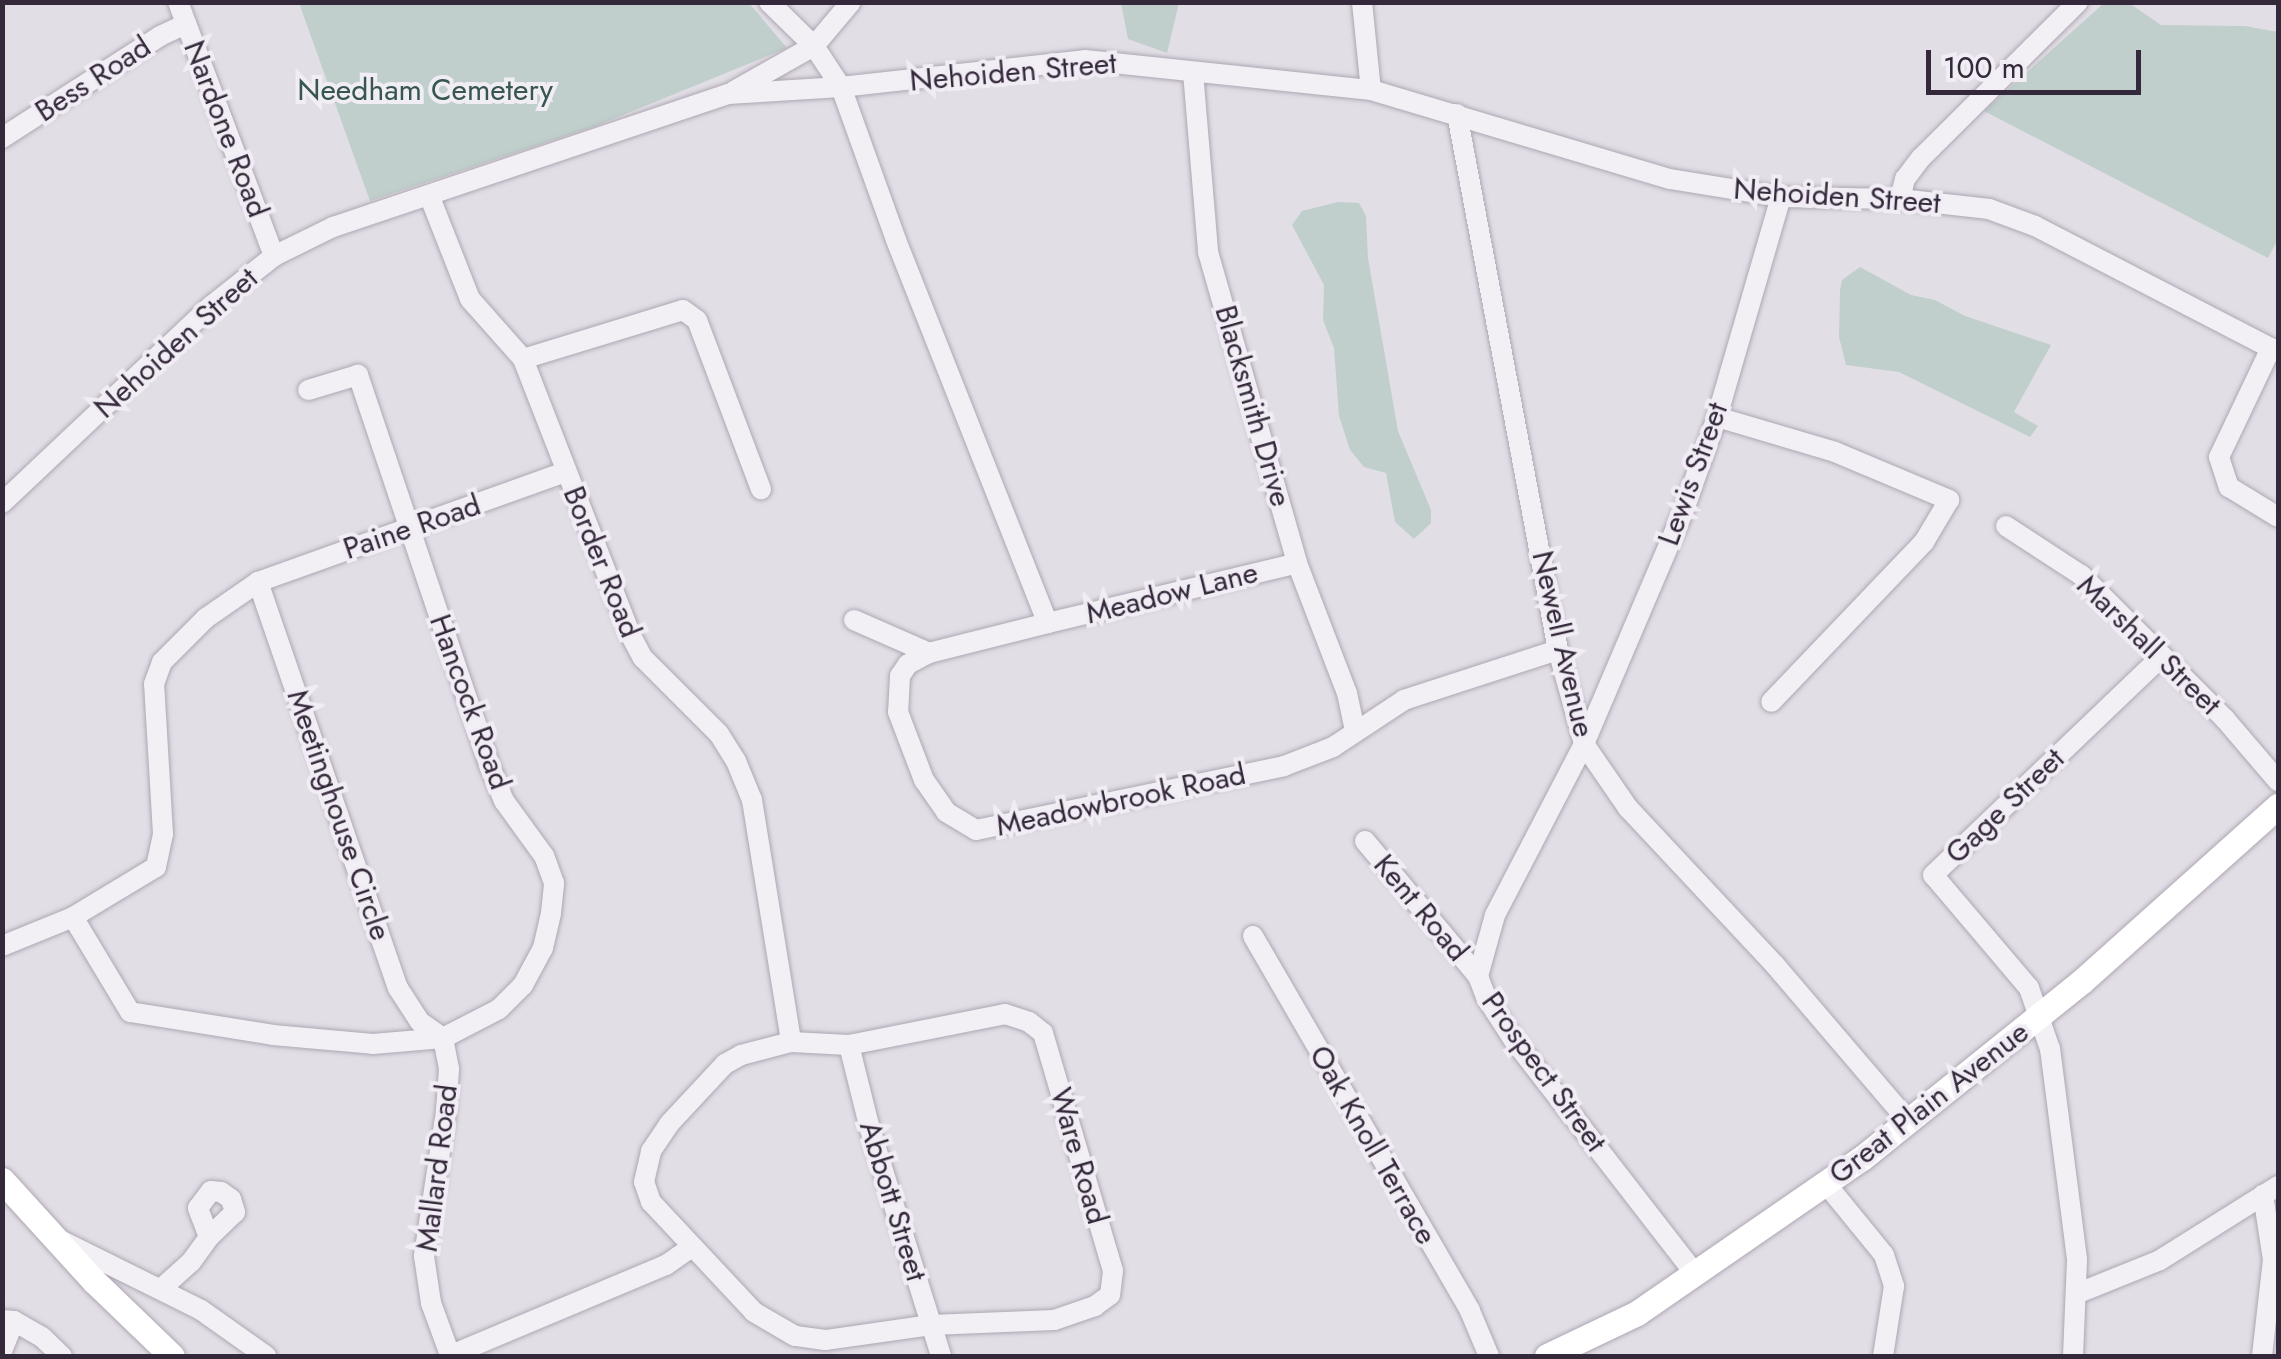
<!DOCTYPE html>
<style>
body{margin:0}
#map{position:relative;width:2281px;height:1359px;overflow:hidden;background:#e2dee6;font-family:Jost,sans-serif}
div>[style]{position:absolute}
.green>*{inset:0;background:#c0cfcb}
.roads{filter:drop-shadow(0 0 2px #aea7b3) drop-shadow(0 0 2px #aea7b3)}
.minor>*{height:20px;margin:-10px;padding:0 10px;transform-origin:10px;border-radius:10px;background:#f3f0f5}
.major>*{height:25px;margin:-12.5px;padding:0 12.5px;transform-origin:12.5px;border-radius:12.5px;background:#fff}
span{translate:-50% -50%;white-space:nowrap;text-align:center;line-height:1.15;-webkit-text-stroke:8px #f1edf4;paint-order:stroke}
.street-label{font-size:30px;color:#34283b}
.park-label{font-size:30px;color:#37564f}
.frame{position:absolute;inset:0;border:5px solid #34283b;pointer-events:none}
.scale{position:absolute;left:1926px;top:50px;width:215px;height:45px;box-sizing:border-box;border:5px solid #34283b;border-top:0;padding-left:12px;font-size:30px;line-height:35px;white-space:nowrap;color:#34283b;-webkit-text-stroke:8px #f1edf4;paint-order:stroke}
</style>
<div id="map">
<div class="green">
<div style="clip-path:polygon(299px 3px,749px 3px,787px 48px,596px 126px,370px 201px)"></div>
<div style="clip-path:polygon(1121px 3px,1179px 3px,1167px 53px,1128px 39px)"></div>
<div style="clip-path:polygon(2104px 3px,2129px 3px,2161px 25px,2245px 26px,2278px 32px,2278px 239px,2268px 258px,1984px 111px)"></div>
<div style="clip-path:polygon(1338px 202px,1359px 203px,1366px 216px,1368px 258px,1398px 431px,1431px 510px,1431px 523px,1414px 539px,1395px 522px,1386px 473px,1364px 467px,1350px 450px,1339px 416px,1334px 348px,1323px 320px,1324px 285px,1292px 225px,1302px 211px)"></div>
<div style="clip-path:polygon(1860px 267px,1911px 295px,1935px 300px,1965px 316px,2051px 345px,2014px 412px,2038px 426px,2030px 437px,1899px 372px,1846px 365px,1839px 337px,1840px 290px,1842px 280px)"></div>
</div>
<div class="roads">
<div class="minor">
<div style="left:178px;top:2px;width:272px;rotate:69.3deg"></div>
<div style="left:769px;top:2px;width:63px;rotate:44.4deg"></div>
<div style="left:814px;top:46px;width:49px;rotate:56.6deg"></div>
<div style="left:841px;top:87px;width:163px;rotate:70.2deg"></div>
<div style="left:896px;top:240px;width:412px;rotate:68.4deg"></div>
<div style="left:1048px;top:623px;width:123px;rotate:165.9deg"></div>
<div style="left:929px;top:653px;width:24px;rotate:152deg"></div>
<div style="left:908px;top:664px;width:14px;rotate:124deg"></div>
<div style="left:900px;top:676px;width:36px;rotate:93deg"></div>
<div style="left:898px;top:712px;width:73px;rotate:69.1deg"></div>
<div style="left:924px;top:780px;width:39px;rotate:55deg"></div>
<div style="left:946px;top:812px;width:35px;rotate:31deg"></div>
<div style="left:976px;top:830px;width:315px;rotate:-11.7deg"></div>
<div style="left:1284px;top:766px;width:53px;rotate:-21.2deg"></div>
<div style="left:1333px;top:747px;width:85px;rotate:-33.5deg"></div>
<div style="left:1404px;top:700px;width:162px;rotate:-18deg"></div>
<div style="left:1362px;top:2px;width:88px;rotate:84.2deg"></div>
<div style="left:1193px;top:72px;width:181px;rotate:85.2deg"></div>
<div style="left:1208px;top:252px;width:323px;rotate:74deg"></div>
<div style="left:1297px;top:563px;width:139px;rotate:69deg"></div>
<div style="left:1347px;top:693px;width:40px;rotate:78deg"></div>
<div style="left:734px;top:91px;width:92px;rotate:-29.4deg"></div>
<div style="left:814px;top:46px;width:57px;rotate:-49.9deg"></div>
<div style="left:1457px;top:114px;width:545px;rotate:79.33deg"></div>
<div style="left:1558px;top:650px;width:98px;rotate:74.5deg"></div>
<div style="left:1584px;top:744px;width:78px;rotate:55.5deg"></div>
<div style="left:1628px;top:808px;width:215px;rotate:46.9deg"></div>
<div style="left:1775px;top:965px;width:206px;rotate:49.5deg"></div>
<div style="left:2px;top:138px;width:188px;rotate:-32.8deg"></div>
<div style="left:160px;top:36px;width:29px;rotate:-25deg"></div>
<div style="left:429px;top:195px;width:112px;rotate:68.5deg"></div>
<div style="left:470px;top:299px;width:80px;rotate:48.5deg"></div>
<div style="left:523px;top:359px;width:295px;rotate:68.7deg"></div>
<div style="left:630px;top:634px;width:27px;rotate:62deg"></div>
<div style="left:643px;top:658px;width:107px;rotate:45deg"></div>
<div style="left:719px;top:734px;width:32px;rotate:58deg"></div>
<div style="left:736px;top:761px;width:42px;rotate:67.7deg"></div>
<div style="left:752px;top:800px;width:245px;rotate:80.8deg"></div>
<div style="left:1900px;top:199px;width:21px;rotate:-76deg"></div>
<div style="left:1905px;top:179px;width:26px;rotate:-53deg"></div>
<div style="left:1921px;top:158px;width:221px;rotate:-44.8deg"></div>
<div style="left:2271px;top:348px;width:121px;rotate:115.5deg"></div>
<div style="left:2219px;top:457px;width:32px;rotate:72deg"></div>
<div style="left:2229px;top:487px;width:57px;rotate:31.5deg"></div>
<div style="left:523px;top:359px;width:167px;rotate:-17deg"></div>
<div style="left:683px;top:310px;width:17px;rotate:36deg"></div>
<div style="left:697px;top:320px;width:181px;rotate:69.3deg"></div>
<div style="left:1717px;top:417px;width:123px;rotate:16.5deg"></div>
<div style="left:1835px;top:452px;width:124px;rotate:22.8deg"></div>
<div style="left:1949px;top:500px;width:49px;rotate:120.8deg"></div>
<div style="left:1924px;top:542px;width:221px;rotate:133.7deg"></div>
<div style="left:2px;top:503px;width:287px;rotate:-43.3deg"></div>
<div style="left:211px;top:306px;width:80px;rotate:-38.4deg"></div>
<div style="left:274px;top:256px;width:66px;rotate:-26.2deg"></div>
<div style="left:333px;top:227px;width:417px;rotate:-18.6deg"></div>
<div style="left:728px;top:94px;width:113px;rotate:-3.5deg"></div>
<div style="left:841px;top:87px;width:245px;rotate:-6.3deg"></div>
<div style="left:1085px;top:60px;width:288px;rotate:6deg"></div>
<div style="left:1371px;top:90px;width:312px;rotate:16.6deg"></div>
<div style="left:1670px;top:179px;width:112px;rotate:9.2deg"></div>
<div style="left:1781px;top:197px;width:119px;rotate:1deg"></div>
<div style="left:1900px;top:199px;width:90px;rotate:6.4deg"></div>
<div style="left:1989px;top:209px;width:49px;rotate:20.3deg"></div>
<div style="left:2035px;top:226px;width:274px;rotate:27.4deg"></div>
<div style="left:2006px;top:526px;width:90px;rotate:33.2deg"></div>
<div style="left:2081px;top:575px;width:204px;rotate:45deg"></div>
<div style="left:2225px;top:719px;width:82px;rotate:49.5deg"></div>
<div style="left:258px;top:582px;width:326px;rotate:-19.7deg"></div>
<div style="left:854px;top:620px;width:82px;rotate:23.7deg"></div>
<div style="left:1048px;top:623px;width:256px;rotate:-13.5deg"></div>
<div style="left:1365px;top:841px;width:176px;rotate:50.1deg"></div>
<div style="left:73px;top:917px;width:97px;rotate:-31.1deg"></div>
<div style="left:156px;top:867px;width:34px;rotate:-78deg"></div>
<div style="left:163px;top:834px;width:150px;rotate:-93.4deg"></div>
<div style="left:154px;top:684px;width:23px;rotate:-70deg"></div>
<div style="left:162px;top:662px;width:62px;rotate:-45deg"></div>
<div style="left:206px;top:618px;width:63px;rotate:-34.7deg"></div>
<div style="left:258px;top:582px;width:429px;rotate:71deg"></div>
<div style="left:398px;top:988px;width:40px;rotate:57.1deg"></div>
<div style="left:420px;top:1022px;width:28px;rotate:35deg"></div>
<div style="left:1253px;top:936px;width:433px;rotate:59.9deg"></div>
<div style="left:1470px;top:1311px;width:49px;rotate:67.1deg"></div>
<div style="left:2px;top:946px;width:77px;rotate:-22.2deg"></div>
<div style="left:73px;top:917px;width:111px;rotate:59deg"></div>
<div style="left:130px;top:1012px;width:145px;rotate:9.1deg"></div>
<div style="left:273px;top:1035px;width:100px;rotate:5.1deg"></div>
<div style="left:373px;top:1044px;width:70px;rotate:-4.9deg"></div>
<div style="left:443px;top:1038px;width:63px;rotate:-27.4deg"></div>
<div style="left:499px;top:1009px;width:34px;rotate:-45deg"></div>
<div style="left:523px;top:985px;width:42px;rotate:-61.6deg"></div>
<div style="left:543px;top:948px;width:36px;rotate:-77deg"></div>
<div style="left:551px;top:913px;width:30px;rotate:-84deg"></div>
<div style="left:554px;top:883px;width:29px;rotate:-110deg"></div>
<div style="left:544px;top:856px;width:68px;rotate:-126deg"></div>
<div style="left:504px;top:801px;width:37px;rotate:-112deg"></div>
<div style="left:490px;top:767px;width:414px;rotate:-108.6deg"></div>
<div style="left:358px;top:375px;width:52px;rotate:163.3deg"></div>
<div style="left:1005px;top:1014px;width:25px;rotate:18deg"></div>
<div style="left:1029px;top:1022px;width:18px;rotate:38deg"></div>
<div style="left:1043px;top:1033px;width:248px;rotate:73.6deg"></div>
<div style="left:1113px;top:1271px;width:24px;rotate:97deg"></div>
<div style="left:1110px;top:1295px;width:19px;rotate:144deg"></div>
<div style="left:1095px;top:1306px;width:43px;rotate:161.1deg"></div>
<div style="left:1054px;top:1320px;width:123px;rotate:177.7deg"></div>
<div style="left:931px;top:1325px;width:107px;rotate:171.9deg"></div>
<div style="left:825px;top:1340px;width:30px;rotate:-172deg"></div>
<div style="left:795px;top:1336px;width:48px;rotate:-149.7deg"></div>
<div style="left:754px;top:1312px;width:151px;rotate:-133.1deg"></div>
<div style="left:651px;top:1202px;width:21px;rotate:-109deg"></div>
<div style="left:644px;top:1182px;width:32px;rotate:-77deg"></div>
<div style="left:651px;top:1151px;width:32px;rotate:-56deg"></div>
<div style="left:669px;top:1124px;width:82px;rotate:-47deg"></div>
<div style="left:725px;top:1064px;width:18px;rotate:-29deg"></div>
<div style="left:741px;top:1055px;width:52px;rotate:-14.6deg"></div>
<div style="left:791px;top:1042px;width:58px;rotate:3deg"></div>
<div style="left:849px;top:1045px;width:159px;rotate:-11.2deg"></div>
<div style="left:443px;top:1038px;width:32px;rotate:79deg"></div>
<div style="left:449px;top:1069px;width:43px;rotate:94deg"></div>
<div style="left:446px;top:1112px;width:146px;rotate:98.7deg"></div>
<div style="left:424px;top:1256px;width:48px;rotate:81.5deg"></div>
<div style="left:431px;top:1303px;width:55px;rotate:69.9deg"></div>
<div style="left:849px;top:1045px;width:87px;rotate:76deg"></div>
<div style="left:870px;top:1129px;width:238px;rotate:72.6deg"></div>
<div style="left:1827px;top:1185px;width:90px;rotate:50.8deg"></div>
<div style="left:1884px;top:1255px;width:33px;rotate:72deg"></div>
<div style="left:1894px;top:1286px;width:71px;rotate:98.9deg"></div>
<div style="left:60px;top:1240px;width:157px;rotate:26.4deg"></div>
<div style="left:201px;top:1310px;width:80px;rotate:35.3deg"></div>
<div style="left:1696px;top:1275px;width:295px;rotate:-127.8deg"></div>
<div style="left:1515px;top:1042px;width:54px;rotate:-122.8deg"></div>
<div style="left:1486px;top:997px;width:22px;rotate:-111deg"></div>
<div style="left:1478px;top:976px;width:63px;rotate:-74.4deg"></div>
<div style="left:1495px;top:915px;width:193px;rotate:-62.5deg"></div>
<div style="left:1584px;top:744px;width:252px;rotate:-66.9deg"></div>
<div style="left:1683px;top:512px;width:101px;rotate:-70.3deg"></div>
<div style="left:1717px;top:417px;width:229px;rotate:-73.8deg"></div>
<div style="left:162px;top:1288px;width:39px;rotate:-42deg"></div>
<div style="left:191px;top:1262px;width:31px;rotate:-54deg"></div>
<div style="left:209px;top:1237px;width:31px;rotate:-111deg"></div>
<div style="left:198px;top:1208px;width:21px;rotate:-53deg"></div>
<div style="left:211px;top:1191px;width:10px;rotate:6deg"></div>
<div style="left:221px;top:1192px;width:12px;rotate:35deg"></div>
<div style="left:231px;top:1199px;width:14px;rotate:73deg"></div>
<div style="left:235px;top:1212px;width:36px;rotate:136deg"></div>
<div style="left:2076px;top:1294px;width:91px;rotate:-22deg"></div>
<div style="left:2160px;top:1260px;width:139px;rotate:-32.1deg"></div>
<div style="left:2px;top:1320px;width:12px;rotate:5deg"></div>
<div style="left:14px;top:1321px;width:32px;rotate:30deg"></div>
<div style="left:42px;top:1337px;width:28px;rotate:44deg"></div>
<div style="left:2px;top:1351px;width:32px;rotate:-68deg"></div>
<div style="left:449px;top:1356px;width:235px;rotate:-22.8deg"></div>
<div style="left:666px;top:1265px;width:29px;rotate:-35deg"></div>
<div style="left:2073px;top:1356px;width:97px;rotate:-87.6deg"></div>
<div style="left:2077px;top:1259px;width:212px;rotate:-97.3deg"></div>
<div style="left:2050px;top:1049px;width:65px;rotate:-109deg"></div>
<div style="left:2029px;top:988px;width:148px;rotate:-130.3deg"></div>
<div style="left:1933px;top:875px;width:317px;rotate:-43.7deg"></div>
<div style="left:2262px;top:1356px;width:97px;rotate:-83.5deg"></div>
<div style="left:2273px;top:1260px;width:66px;rotate:-98.7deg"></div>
</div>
<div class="major">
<div style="left:2px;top:1180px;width:137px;rotate:47.7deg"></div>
<div style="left:94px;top:1281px;width:108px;rotate:43.9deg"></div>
<div style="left:1547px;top:1356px;width:100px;rotate:-25.5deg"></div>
<div style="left:1637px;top:1313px;width:273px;rotate:-34.6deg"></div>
<div style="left:1862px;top:1158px;width:282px;rotate:-38.8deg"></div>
<div style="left:2082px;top:981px;width:263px;rotate:-41.8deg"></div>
</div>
</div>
<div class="street-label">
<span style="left:1013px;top:72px;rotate:-5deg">Nehoiden Street</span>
<span style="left:93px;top:79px;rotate:-33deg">Bess Road</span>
<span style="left:226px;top:129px;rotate:69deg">Nardone Road</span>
<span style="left:1837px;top:196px;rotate:4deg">Nehoiden Street</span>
<span style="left:176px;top:343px;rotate:-42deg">Nehoiden Street</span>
<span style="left:1253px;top:406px;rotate:74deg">Blacksmith Drive</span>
<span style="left:1693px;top:474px;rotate:-70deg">Lewis Street</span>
<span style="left:412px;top:527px;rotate:-19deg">Paine Road</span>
<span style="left:602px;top:562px;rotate:68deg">Border Road</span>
<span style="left:1172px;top:593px;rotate:-14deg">Meadow Lane</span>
<span style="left:1563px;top:644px;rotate:77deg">Newell Avenue</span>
<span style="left:2149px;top:645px;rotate:44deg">Marshall Street</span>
<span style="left:470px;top:702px;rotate:70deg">Hancock Road</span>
<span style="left:1121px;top:800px;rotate:-12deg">Meadowbrook Road</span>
<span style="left:2005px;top:806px;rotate:-44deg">Gage Street</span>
<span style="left:339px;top:815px;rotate:71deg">Meetinghouse Circle</span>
<span style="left:1421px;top:908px;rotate:50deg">Kent Road</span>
<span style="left:1544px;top:1072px;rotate:54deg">Prospect Street</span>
<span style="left:1929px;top:1103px;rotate:-38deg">Great Plain Avenue</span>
<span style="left:1373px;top:1145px;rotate:60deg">Oak Knoll Terrace</span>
<span style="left:1079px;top:1156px;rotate:74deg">Ware Road</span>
<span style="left:437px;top:1168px;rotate:-83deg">Mallard Road</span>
<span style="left:893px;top:1201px;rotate:73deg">Abbott Street</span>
</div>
<div class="park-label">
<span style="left:425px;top:90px">Needham Cemetery</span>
</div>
<div class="frame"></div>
<div class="scale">100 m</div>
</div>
